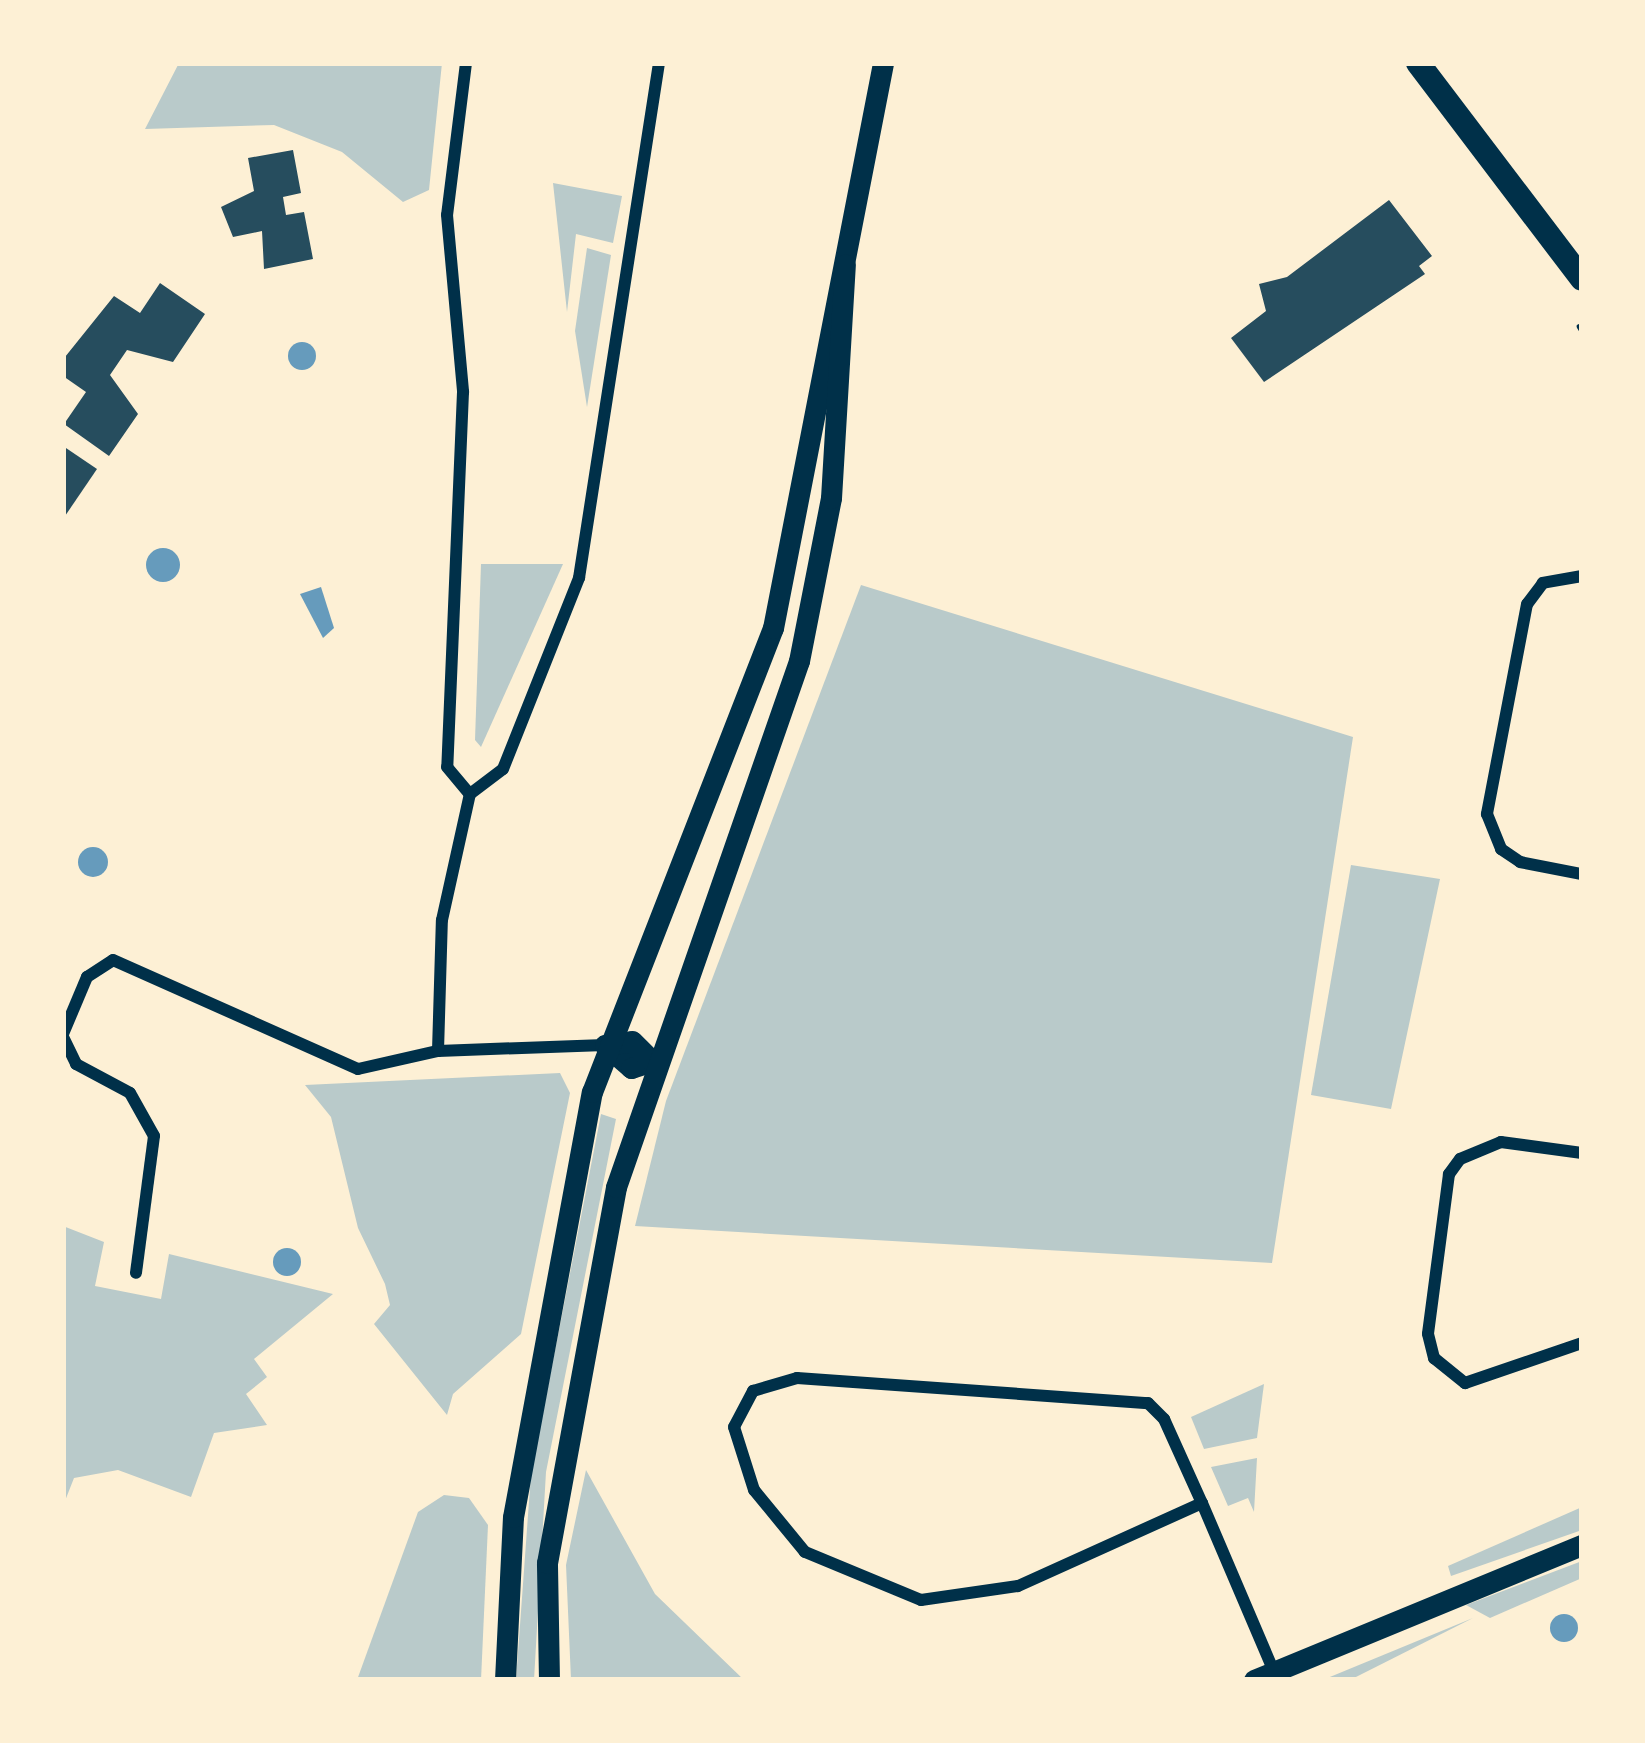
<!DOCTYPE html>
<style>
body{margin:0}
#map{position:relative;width:1645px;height:1743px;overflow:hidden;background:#fdf0d5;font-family:"PT Serif",serif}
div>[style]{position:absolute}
.green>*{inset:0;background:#b9caca}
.water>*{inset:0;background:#669bbc}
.round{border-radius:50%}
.building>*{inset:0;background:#264d5e}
.path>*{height:4.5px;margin:-2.25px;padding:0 2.25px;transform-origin:2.25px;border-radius:2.25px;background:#003049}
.minor>*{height:12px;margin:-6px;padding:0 6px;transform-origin:6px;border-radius:6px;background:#003049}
.tertiary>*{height:21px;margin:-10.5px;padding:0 10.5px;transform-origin:10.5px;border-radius:10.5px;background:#003049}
.secondary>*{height:24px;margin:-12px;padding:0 12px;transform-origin:12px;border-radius:12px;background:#003049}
span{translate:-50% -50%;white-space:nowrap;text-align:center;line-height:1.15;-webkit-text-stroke:9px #fdf0d5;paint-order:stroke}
.frame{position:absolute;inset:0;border:66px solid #fdf0d5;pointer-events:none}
</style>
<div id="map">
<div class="green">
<div style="clip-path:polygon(179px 63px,442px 63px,429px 190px,403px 202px,342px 152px,274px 125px,145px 129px)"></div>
<div style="clip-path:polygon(553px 183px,622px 196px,613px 243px,576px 234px,567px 312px)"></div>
<div style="clip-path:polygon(587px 248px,611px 255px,587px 407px,575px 331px)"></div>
<div style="clip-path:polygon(481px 564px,563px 564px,481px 747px,475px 740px)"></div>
<div style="clip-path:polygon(861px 585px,1353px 737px,1272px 1263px,635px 1226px,666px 1101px)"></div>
<div style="clip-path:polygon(1351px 865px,1440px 879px,1391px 1109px,1311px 1095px)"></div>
<div style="clip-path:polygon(560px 1073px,570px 1093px,521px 1334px,453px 1394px,447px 1415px,374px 1324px,390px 1305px,385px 1284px,358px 1228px,331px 1117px,305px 1085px)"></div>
<div style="clip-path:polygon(601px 1114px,616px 1119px,546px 1472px,534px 1680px,516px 1680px,531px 1474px)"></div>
<div style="clip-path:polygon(63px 1226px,104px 1242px,95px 1286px,161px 1299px,169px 1254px,333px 1294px,254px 1359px,267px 1377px,246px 1394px,267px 1425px,214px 1433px,191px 1497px,118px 1470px,74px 1478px,63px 1506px)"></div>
<div style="clip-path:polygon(1264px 1384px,1257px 1438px,1204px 1449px,1191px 1417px)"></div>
<div style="clip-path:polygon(1257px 1458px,1254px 1512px,1248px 1498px,1228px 1506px,1211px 1467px)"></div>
<div style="clip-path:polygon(586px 1470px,655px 1594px,744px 1680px,571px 1680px,566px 1565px)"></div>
<div style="clip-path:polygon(444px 1495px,469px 1498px,488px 1525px,481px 1680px,357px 1680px,418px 1512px)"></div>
<div style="clip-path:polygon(1582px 1507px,1582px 1530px,1451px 1576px,1448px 1566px)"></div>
<div style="clip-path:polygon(1582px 1561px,1582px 1578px,1490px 1618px,1466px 1605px)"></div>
<div style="clip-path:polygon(1473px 1618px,1350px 1680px,1326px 1680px,1325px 1679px)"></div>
</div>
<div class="water">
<div class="round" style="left:288px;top:342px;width:28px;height:28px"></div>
<div class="round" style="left:146px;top:548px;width:34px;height:34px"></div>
<div style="clip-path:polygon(321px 587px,334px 628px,323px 638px,300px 594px)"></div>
<div class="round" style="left:78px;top:847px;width:30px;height:30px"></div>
<div class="round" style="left:273px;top:1248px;width:28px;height:28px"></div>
<div class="round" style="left:1550px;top:1614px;width:28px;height:28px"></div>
</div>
<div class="building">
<div style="clip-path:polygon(293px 150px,301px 193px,283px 197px,286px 215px,304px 212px,313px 259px,264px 269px,262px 231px,233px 237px,221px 207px,254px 191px,248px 158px)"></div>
<div style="clip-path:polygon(1389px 200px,1432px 256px,1419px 266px,1425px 274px,1264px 382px,1231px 338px,1266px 311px,1259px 284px,1287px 277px)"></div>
<div style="clip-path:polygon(160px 283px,205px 314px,173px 362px,127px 350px,110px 375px,138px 414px,109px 456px,64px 424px,86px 392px,63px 376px,65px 357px,114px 296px,140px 313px)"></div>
<div style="clip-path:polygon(63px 446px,97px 469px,63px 519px)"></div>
</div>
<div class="path">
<div style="left:1579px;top:326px;width:6px;rotate:59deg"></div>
</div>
<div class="minor">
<div style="left:466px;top:63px;width:153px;rotate:97.1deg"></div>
<div style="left:447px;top:215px;width:178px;rotate:84.8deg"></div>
<div style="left:463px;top:392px;width:375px;rotate:92.4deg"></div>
<div style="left:447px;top:767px;width:35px;rotate:50deg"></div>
<div style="left:1582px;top:576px;width:40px;rotate:170deg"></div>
<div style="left:1543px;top:583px;width:26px;rotate:127deg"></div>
<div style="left:1527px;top:604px;width:214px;rotate:100.8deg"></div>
<div style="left:1487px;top:814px;width:38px;rotate:68deg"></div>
<div style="left:1501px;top:849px;width:23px;rotate:34deg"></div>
<div style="left:1520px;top:862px;width:63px;rotate:11deg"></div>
<div style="left:470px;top:794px;width:41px;rotate:-37.1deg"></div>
<div style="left:503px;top:769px;width:206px;rotate:-68.3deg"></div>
<div style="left:579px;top:578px;width:521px;rotate:-81.17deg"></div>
<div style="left:63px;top:1034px;width:62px;rotate:-67.2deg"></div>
<div style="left:87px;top:977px;width:31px;rotate:-33deg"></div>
<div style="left:113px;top:960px;width:268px;rotate:24deg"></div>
<div style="left:358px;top:1069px;width:82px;rotate:-12.7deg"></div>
<div style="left:438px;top:1051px;width:167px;rotate:-2.1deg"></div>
<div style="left:63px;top:1037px;width:30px;rotate:64deg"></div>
<div style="left:76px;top:1064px;width:61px;rotate:28.2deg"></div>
<div style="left:130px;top:1093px;width:49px;rotate:60.8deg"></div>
<div style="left:154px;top:1136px;width:138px;rotate:97.5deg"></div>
<div style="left:438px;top:1051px;width:131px;rotate:-88.3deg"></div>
<div style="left:442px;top:920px;width:129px;rotate:-77.5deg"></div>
<div style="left:1582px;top:1153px;width:82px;rotate:-172.3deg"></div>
<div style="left:1501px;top:1142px;width:44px;rotate:157.5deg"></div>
<div style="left:1460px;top:1159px;width:19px;rotate:126deg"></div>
<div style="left:1449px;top:1174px;width:161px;rotate:97.5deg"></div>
<div style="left:1428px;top:1334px;width:25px;rotate:76deg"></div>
<div style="left:1434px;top:1358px;width:40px;rotate:39deg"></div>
<div style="left:1465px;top:1383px;width:124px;rotate:-18.9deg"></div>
<div style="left:1202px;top:1503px;width:202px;rotate:155.7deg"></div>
<div style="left:1018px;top:1586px;width:98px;rotate:171.8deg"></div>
<div style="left:921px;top:1600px;width:126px;rotate:-157.5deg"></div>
<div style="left:805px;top:1552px;width:80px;rotate:-129.4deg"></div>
<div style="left:754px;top:1490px;width:66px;rotate:-107.6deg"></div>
<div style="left:734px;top:1427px;width:41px;rotate:-62.2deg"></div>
<div style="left:753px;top:1391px;width:46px;rotate:-16.5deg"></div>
<div style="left:797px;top:1378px;width:352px;rotate:4.1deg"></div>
<div style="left:1148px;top:1403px;width:23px;rotate:45deg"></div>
<div style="left:1164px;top:1419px;width:92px;rotate:65.7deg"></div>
<div style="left:1202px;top:1503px;width:184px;rotate:66.9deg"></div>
</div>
<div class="tertiary">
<div style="left:605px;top:1045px;width:35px;rotate:41deg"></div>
<div style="left:631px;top:1068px;width:22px;rotate:-18deg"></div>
<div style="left:605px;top:1045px;width:27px;rotate:-8deg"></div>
<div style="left:632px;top:1041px;width:28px;rotate:45deg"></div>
<div style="left:505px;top:1680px;width:163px;rotate:-87.2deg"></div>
<div style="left:513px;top:1517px;width:432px;rotate:-79.5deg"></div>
<div style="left:592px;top:1092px;width:498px;rotate:-68.7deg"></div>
<div style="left:773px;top:628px;width:576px;rotate:-78.98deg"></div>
<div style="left:549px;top:1680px;width:117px;rotate:-91deg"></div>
<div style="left:547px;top:1563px;width:382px;rotate:-79.6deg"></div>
<div style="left:616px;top:1187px;width:557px;rotate:-70.82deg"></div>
<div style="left:799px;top:661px;width:166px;rotate:-78.9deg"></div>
<div style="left:831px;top:498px;width:234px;rotate:-86.6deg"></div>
<div style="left:1254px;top:1680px;width:355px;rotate:-22.4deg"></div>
</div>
<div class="secondary">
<div style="left:1418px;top:63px;width:271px;rotate:52.8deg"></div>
</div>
<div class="frame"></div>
</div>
